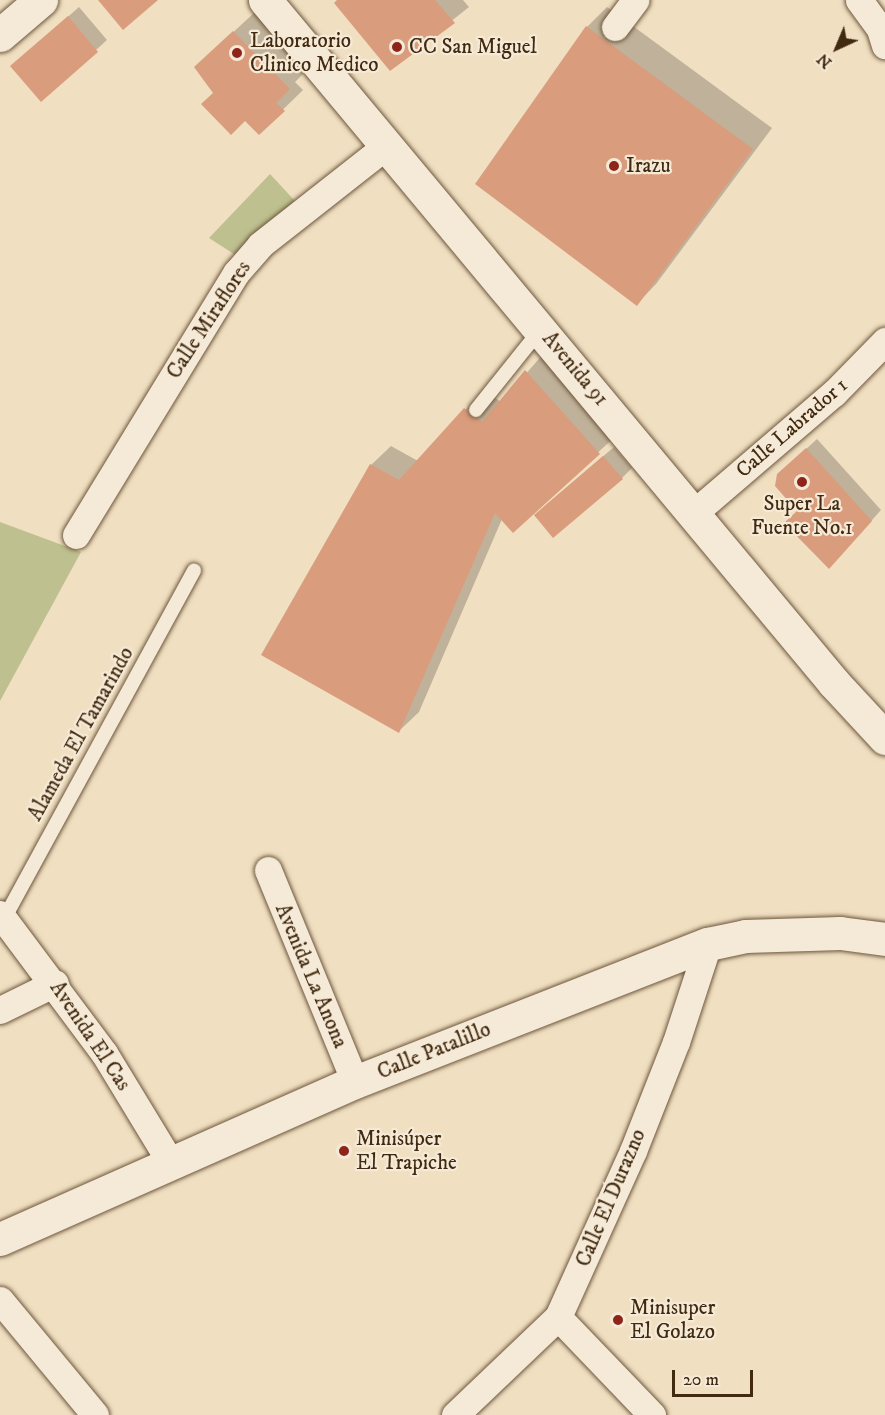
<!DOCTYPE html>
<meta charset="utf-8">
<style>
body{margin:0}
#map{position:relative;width:885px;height:1415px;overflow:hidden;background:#f0dfc1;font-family:"IM FELL DW Pica",serif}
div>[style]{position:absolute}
.green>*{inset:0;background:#bec090}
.shadow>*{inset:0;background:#0003}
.building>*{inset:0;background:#d99c7d}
.roads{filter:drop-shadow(0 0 2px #6e573d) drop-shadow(0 0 2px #6e573d)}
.lane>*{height:14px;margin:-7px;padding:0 7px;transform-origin:7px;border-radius:7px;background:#f5ead7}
.street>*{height:27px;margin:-13.5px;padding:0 13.5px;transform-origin:13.5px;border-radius:13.5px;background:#f5ead7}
.secondary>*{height:33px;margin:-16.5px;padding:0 16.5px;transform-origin:16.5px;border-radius:16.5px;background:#f5ead7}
.dots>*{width:16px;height:16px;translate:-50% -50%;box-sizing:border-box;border:3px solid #f5ead7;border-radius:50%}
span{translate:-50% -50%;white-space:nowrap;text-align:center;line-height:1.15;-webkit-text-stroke:4.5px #f5ead7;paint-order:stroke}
.poi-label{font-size:21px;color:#422a11}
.left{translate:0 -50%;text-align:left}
.street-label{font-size:21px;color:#422a11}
.north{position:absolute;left:807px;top:18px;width:60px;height:60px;-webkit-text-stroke:4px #f5ead7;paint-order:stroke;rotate:224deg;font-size:16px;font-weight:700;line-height:24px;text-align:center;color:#422a11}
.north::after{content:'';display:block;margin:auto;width:21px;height:27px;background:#422a11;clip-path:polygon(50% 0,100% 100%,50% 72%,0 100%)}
.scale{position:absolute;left:672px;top:1370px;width:81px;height:27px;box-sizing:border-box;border:3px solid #422a11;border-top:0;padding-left:8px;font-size:18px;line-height:21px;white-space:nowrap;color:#422a11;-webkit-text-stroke:4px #f5ead7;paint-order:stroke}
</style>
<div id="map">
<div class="green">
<div style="clip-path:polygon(270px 174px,295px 201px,237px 256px,209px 238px)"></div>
<div style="clip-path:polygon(0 522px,81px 552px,0 701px)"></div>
</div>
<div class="shadow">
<div style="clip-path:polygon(339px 0,463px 0,469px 7px,391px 69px)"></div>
<div style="clip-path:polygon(79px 7px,107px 40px,41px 100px,12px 66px)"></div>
<div style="clip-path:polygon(607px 7px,772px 128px,656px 284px,637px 304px,477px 184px,587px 27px)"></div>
<div style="clip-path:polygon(254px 13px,309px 68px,295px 82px,303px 90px,259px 133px,215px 93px,216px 48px)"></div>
<div style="clip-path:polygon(545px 352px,619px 433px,513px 531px,502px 519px,419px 712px,399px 731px,371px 465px,391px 446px,418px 461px,484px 390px,501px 402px)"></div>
<div style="clip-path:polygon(817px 439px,881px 510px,839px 557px,799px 510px,790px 464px)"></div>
<div style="clip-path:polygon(614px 447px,632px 468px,622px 478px,546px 505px)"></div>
</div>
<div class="building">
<div style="clip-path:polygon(98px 0,158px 0,123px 30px)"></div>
<div style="clip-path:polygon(337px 0,435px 0,455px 23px,390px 71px,334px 3px)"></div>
<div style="clip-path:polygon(68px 16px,98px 52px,41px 102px,10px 66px)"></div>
<div style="clip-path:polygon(586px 26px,753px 149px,637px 306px,475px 184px)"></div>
<div style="clip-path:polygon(233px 31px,290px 89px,276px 103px,285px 111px,259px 135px,245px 121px,231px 135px,201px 104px,213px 93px,194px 67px)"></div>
<div style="clip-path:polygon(525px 370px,600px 454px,513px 533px,495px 513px,399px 733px,261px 655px,370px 464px,399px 480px,464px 408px,482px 422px)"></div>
<div style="clip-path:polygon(806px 448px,872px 521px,829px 569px,784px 523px,797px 511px,775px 486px,777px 474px)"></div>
<div style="clip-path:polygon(603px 456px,623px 479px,553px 538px,534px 515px)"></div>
</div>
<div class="roads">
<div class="lane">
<div style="left:476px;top:410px;width:102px;rotate:-51.3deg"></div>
<div style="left:4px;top:919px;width:397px;rotate:-61.4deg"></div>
</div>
<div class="street">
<div style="left:859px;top:0;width:36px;rotate:54deg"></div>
<div style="left:880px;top:29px;width:17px;rotate:73deg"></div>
<div style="left:615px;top:27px;width:34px;rotate:-53deg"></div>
<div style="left:695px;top:512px;width:183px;rotate:-40.6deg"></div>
<div style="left:834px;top:393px;width:73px;rotate:-45.6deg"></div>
<div style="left:76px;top:535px;width:307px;rotate:-58.6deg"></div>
<div style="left:236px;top:273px;width:37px;rotate:-49deg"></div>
<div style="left:260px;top:245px;width:162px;rotate:-38.2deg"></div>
<div style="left:268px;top:870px;width:229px;rotate:67.7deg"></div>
<div style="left:0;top:914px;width:174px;rotate:53.2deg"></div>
<div style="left:104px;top:1053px;width:129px;rotate:58.7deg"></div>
<div style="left:0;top:1010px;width:61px;rotate:-26.1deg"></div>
<div style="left:0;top:1300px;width:149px;rotate:50.4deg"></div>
<div style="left:558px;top:1317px;width:136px;rotate:46.2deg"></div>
<div style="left:455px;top:1415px;width:142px;rotate:-43.6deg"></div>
<div style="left:558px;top:1317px;width:182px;rotate:-65.7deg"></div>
<div style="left:633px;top:1151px;width:117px;rotate:-68.5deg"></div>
<div style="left:676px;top:1042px;width:103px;rotate:-71.9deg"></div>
</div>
<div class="secondary">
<div style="left:265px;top:0;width:889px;rotate:50.2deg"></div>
<div style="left:834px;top:683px;width:75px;rotate:47.2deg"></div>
<div style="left:0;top:35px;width:54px;rotate:-40.5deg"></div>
<div style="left:0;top:1239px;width:388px;rotate:-23.9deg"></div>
<div style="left:355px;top:1082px;width:379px;rotate:-21.4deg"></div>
<div style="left:708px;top:944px;width:38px;rotate:-12deg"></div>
<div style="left:745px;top:936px;width:95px;rotate:-1.8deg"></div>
<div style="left:840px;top:933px;width:45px;rotate:7.6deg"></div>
</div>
</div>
<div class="dots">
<div style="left:397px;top:47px;background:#8f2418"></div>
<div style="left:237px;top:53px;background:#8f2418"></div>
<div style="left:614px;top:166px;background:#8f2418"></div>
<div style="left:802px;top:482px;background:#8f2418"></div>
<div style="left:344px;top:1151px;background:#8f2418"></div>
<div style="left:618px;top:1320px;background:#8f2418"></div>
</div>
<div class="poi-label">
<span class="left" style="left:250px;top:53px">Laboratorio<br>Clinico Medico</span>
<span class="left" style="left:409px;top:47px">CC San Miguel</span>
<span class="left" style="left:626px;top:166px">Irazu</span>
<span style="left:802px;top:516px">Super La<br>Fuente No.1</span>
<span class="left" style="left:356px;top:1151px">Minisúper<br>El Trapiche</span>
<span class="left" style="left:630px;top:1320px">Minisuper<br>El Golazo</span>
</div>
<div class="street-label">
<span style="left:209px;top:320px;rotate:-57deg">Calle Miraflores</span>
<span style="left:575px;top:369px;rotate:50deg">Avenida 91</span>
<span style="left:792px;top:428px;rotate:-41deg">Calle Labrador 1</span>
<span style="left:81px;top:734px;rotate:-61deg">Alameda El Tamarindo</span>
<span style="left:311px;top:976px;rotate:67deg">Avenida La Anona</span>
<span style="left:90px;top:1036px;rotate:56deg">Avenida El Cas</span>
<span style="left:434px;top:1051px;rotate:-22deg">Calle Patalillo</span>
<span style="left:611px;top:1198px;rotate:-67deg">Calle El Durazno</span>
</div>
<div class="north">N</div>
<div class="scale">20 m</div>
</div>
